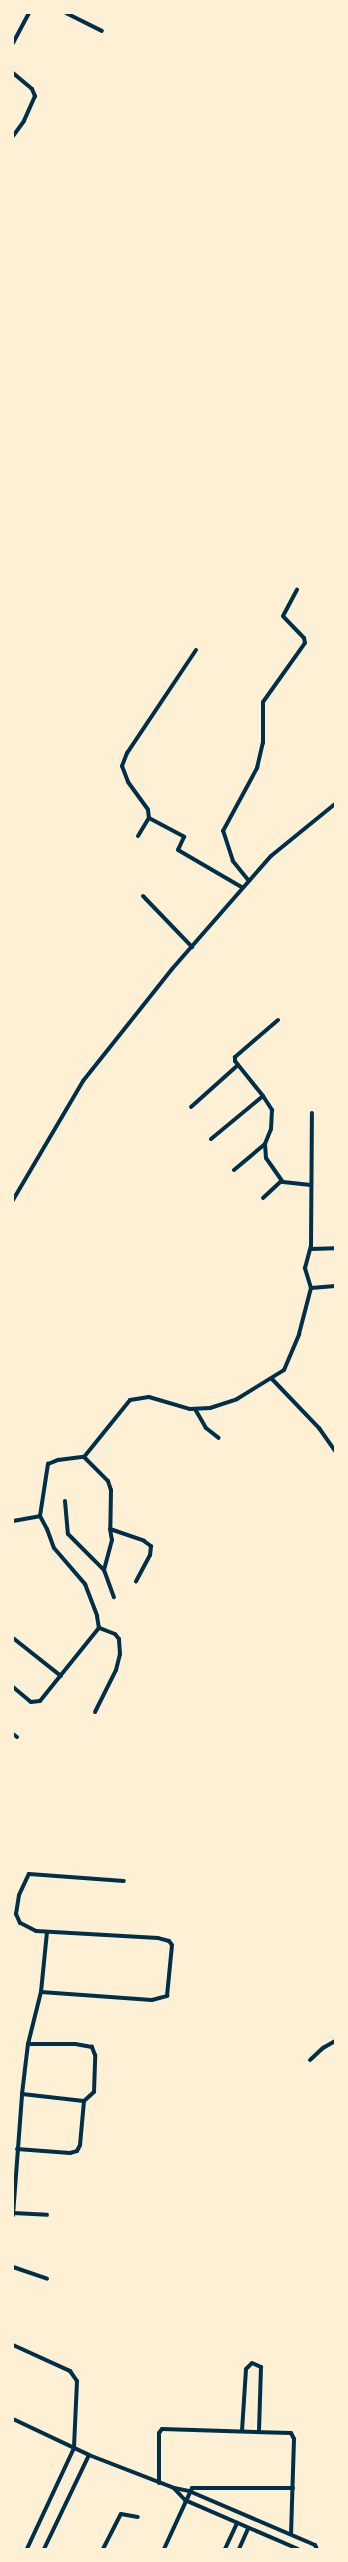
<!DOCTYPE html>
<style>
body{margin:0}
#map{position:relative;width:348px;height:2562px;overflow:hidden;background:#fdf0d5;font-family:"PT Sans",sans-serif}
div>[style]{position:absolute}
.minor>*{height:4px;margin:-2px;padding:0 2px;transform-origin:2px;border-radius:2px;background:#003049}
span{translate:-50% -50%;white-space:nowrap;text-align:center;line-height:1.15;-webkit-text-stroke:4px #fdf0d5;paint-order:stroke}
.frame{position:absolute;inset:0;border:14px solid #fdf0d5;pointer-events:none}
</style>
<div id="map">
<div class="minor">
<div style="left:66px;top:13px;width:40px;rotate:26.6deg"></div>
<div style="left:13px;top:43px;width:34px;rotate:-62deg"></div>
<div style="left:13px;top:73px;width:25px;rotate:40deg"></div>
<div style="left:32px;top:89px;width:8px;rotate:67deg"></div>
<div style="left:35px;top:96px;width:27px;rotate:114deg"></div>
<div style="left:24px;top:121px;width:19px;rotate:126deg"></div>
<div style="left:196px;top:650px;width:124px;rotate:123.8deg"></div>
<div style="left:127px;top:753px;width:14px;rotate:111deg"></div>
<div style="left:122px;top:766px;width:17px;rotate:69deg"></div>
<div style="left:128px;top:782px;width:34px;rotate:54deg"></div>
<div style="left:148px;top:810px;width:8px;rotate:83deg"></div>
<div style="left:149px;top:818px;width:40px;rotate:28deg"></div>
<div style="left:184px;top:837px;width:14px;rotate:115deg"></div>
<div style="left:178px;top:850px;width:75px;rotate:30.3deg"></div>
<div style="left:138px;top:836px;width:21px;rotate:-59deg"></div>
<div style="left:249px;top:881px;width:26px;rotate:-129deg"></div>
<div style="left:233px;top:861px;width:32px;rotate:-108deg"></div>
<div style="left:223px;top:831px;width:72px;rotate:-61.6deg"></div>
<div style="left:257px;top:768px;width:26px;rotate:-77deg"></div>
<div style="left:263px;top:743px;width:41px;rotate:-90deg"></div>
<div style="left:263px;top:702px;width:72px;rotate:-54.6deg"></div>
<div style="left:305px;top:643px;width:5px;rotate:-101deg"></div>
<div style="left:304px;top:638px;width:30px;rotate:-134deg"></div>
<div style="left:283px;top:616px;width:30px;rotate:-62deg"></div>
<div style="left:143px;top:896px;width:71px;rotate:46.1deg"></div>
<div style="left:278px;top:1020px;width:57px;rotate:139.3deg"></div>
<div style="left:235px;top:1057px;width:4px;rotate:90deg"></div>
<div style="left:235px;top:1061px;width:45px;rotate:51.3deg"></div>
<div style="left:263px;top:1096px;width:17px;rotate:57deg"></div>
<div style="left:272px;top:1110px;width:19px;rotate:93deg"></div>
<div style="left:271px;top:1129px;width:16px;rotate:112deg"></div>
<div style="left:265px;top:1144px;width:14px;rotate:86deg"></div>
<div style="left:266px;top:1158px;width:29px;rotate:55deg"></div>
<div style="left:283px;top:1182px;width:28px;rotate:6deg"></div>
<div style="left:191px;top:1107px;width:63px;rotate:-41.8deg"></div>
<div style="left:211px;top:1139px;width:67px;rotate:-39.6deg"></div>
<div style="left:234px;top:1170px;width:40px;rotate:-40deg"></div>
<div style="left:263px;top:1198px;width:25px;rotate:-43deg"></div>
<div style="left:13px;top:1200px;width:138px;rotate:-59.5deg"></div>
<div style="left:83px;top:1081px;width:143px;rotate:-51.5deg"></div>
<div style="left:172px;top:969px;width:150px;rotate:-48.8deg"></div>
<div style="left:271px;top:856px;width:82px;rotate:-39.1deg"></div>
<div style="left:311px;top:1249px;width:24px;rotate:-2deg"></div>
<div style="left:311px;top:1288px;width:24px;rotate:-5deg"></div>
<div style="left:272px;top:1379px;width:68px;rotate:46.2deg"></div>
<div style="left:319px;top:1428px;width:28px;rotate:55deg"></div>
<div style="left:195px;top:1409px;width:22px;rotate:60deg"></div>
<div style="left:206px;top:1428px;width:16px;rotate:38deg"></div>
<div style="left:84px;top:1457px;width:34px;rotate:45deg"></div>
<div style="left:108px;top:1481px;width:9px;rotate:72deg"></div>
<div style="left:111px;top:1490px;width:39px;rotate:91deg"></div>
<div style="left:110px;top:1529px;width:11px;rotate:80deg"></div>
<div style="left:112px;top:1540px;width:31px;rotate:105deg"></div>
<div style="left:65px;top:1501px;width:33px;rotate:85deg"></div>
<div style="left:68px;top:1534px;width:51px;rotate:45deg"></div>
<div style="left:104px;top:1570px;width:29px;rotate:70deg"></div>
<div style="left:40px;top:1516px;width:15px;rotate:62deg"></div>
<div style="left:47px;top:1529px;width:20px;rotate:70deg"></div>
<div style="left:54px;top:1548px;width:48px;rotate:49.3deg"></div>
<div style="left:85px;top:1584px;width:34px;rotate:69deg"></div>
<div style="left:97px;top:1616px;width:12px;rotate:81deg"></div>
<div style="left:13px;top:1521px;width:27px;rotate:-10deg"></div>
<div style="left:40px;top:1516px;width:53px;rotate:-81.3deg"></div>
<div style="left:48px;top:1464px;width:11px;rotate:-22deg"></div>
<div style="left:58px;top:1460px;width:26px;rotate:-7deg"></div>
<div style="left:84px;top:1457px;width:73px;rotate:-51.1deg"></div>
<div style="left:130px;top:1400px;width:19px;rotate:-9deg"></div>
<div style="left:149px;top:1397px;width:43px;rotate:16.3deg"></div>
<div style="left:190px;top:1409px;width:20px;rotate:-3deg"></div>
<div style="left:210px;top:1408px;width:28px;rotate:-18deg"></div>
<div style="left:237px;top:1399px;width:55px;rotate:-31.7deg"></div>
<div style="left:284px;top:1370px;width:39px;rotate:-67deg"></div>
<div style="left:299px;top:1334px;width:48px;rotate:-75.4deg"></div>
<div style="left:311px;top:1288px;width:21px;rotate:-107deg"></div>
<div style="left:305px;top:1268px;width:23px;rotate:-75deg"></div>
<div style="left:311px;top:1246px;width:133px;rotate:-89.6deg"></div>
<div style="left:110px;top:1529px;width:36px;rotate:19deg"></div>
<div style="left:144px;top:1541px;width:9px;rotate:36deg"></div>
<div style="left:151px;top:1546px;width:9px;rotate:96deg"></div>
<div style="left:150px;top:1555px;width:30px;rotate:118deg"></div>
<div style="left:13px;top:1638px;width:61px;rotate:38.4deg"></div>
<div style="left:13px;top:1687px;width:23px;rotate:40deg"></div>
<div style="left:31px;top:1702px;width:9px;rotate:-6deg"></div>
<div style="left:40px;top:1701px;width:94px;rotate:-51.1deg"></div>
<div style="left:95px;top:1712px;width:47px;rotate:-63.4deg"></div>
<div style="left:116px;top:1670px;width:16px;rotate:-76deg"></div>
<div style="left:120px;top:1654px;width:15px;rotate:-94deg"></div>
<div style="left:119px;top:1639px;width:6px;rotate:-129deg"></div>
<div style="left:115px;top:1634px;width:17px;rotate:-159deg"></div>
<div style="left:13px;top:1734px;width:5px;rotate:37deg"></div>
<div style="left:41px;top:1992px;width:111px;rotate:4.1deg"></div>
<div style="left:152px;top:2000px;width:16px;rotate:-15deg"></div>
<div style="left:167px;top:1996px;width:51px;rotate:-84.4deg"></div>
<div style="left:172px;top:1945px;width:5px;rotate:-127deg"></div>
<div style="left:169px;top:1941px;width:11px;rotate:-165deg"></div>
<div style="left:158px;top:1938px;width:122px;rotate:-176.7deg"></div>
<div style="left:36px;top:1931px;width:18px;rotate:-153deg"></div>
<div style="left:20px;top:1923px;width:10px;rotate:-114deg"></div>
<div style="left:16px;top:1914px;width:19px;rotate:-81deg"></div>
<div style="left:19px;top:1895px;width:23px;rotate:-65deg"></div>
<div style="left:29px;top:1874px;width:95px;rotate:4.2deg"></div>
<div style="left:310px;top:2060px;width:18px;rotate:-43deg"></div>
<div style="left:323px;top:2048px;width:14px;rotate:-30deg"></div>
<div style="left:22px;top:2094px;width:62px;rotate:6.4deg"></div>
<div style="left:17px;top:2149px;width:53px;rotate:4.3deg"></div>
<div style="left:70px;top:2153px;width:7px;rotate:-16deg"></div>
<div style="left:77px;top:2151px;width:7px;rotate:-63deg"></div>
<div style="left:80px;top:2145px;width:44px;rotate:-84.8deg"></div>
<div style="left:84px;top:2101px;width:13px;rotate:-42deg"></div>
<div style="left:94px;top:2092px;width:37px;rotate:-88deg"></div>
<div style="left:95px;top:2055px;width:9px;rotate:-111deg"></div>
<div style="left:92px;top:2047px;width:17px;rotate:-170deg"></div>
<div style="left:75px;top:2044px;width:47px;rotate:180deg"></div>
<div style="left:13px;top:2213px;width:34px;rotate:3deg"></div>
<div style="left:13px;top:2215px;width:121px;rotate:-85.7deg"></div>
<div style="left:22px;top:2094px;width:50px;rotate:-83.2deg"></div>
<div style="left:28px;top:2044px;width:54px;rotate:-76deg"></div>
<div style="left:41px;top:1992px;width:60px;rotate:-84.3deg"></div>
<div style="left:13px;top:2267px;width:36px;rotate:19deg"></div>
<div style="left:13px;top:2345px;width:63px;rotate:24.5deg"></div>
<div style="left:70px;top:2371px;width:12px;rotate:55deg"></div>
<div style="left:77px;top:2381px;width:67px;rotate:92.6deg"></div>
<div style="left:74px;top:2448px;width:111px;rotate:115deg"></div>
<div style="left:13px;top:2419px;width:84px;rotate:25.3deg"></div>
<div style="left:89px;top:2455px;width:91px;rotate:21.2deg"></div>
<div style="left:242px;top:2431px;width:62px;rotate:-86.3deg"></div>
<div style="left:246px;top:2369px;width:8px;rotate:-45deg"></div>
<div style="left:252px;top:2363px;width:10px;rotate:24deg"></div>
<div style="left:261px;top:2367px;width:64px;rotate:91.8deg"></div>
<div style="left:159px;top:2483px;width:50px;rotate:-90deg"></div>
<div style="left:159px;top:2433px;width:5px;rotate:-53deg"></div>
<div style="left:162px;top:2429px;width:129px;rotate:1.8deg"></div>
<div style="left:291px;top:2433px;width:7px;rotate:63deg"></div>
<div style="left:294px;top:2439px;width:95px;rotate:91.8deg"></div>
<div style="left:44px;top:2549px;width:104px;rotate:-64.4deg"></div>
<div style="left:103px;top:2549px;width:39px;rotate:-63deg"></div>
<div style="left:121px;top:2514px;width:17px;rotate:10deg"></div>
<div style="left:164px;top:2549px;width:67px;rotate:-65.3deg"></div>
<div style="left:192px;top:2488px;width:101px"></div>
<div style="left:225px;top:2549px;width:29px;rotate:-65deg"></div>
<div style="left:239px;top:2549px;width:22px;rotate:-66deg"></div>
<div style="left:298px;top:2549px;width:123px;rotate:-156.6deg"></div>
<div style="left:185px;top:2500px;width:16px;rotate:-133deg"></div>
<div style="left:174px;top:2488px;width:15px;rotate:11deg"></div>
<div style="left:189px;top:2491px;width:137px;rotate:23.2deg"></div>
<div style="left:315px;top:2545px;width:4px;rotate:63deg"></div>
</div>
<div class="frame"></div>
</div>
